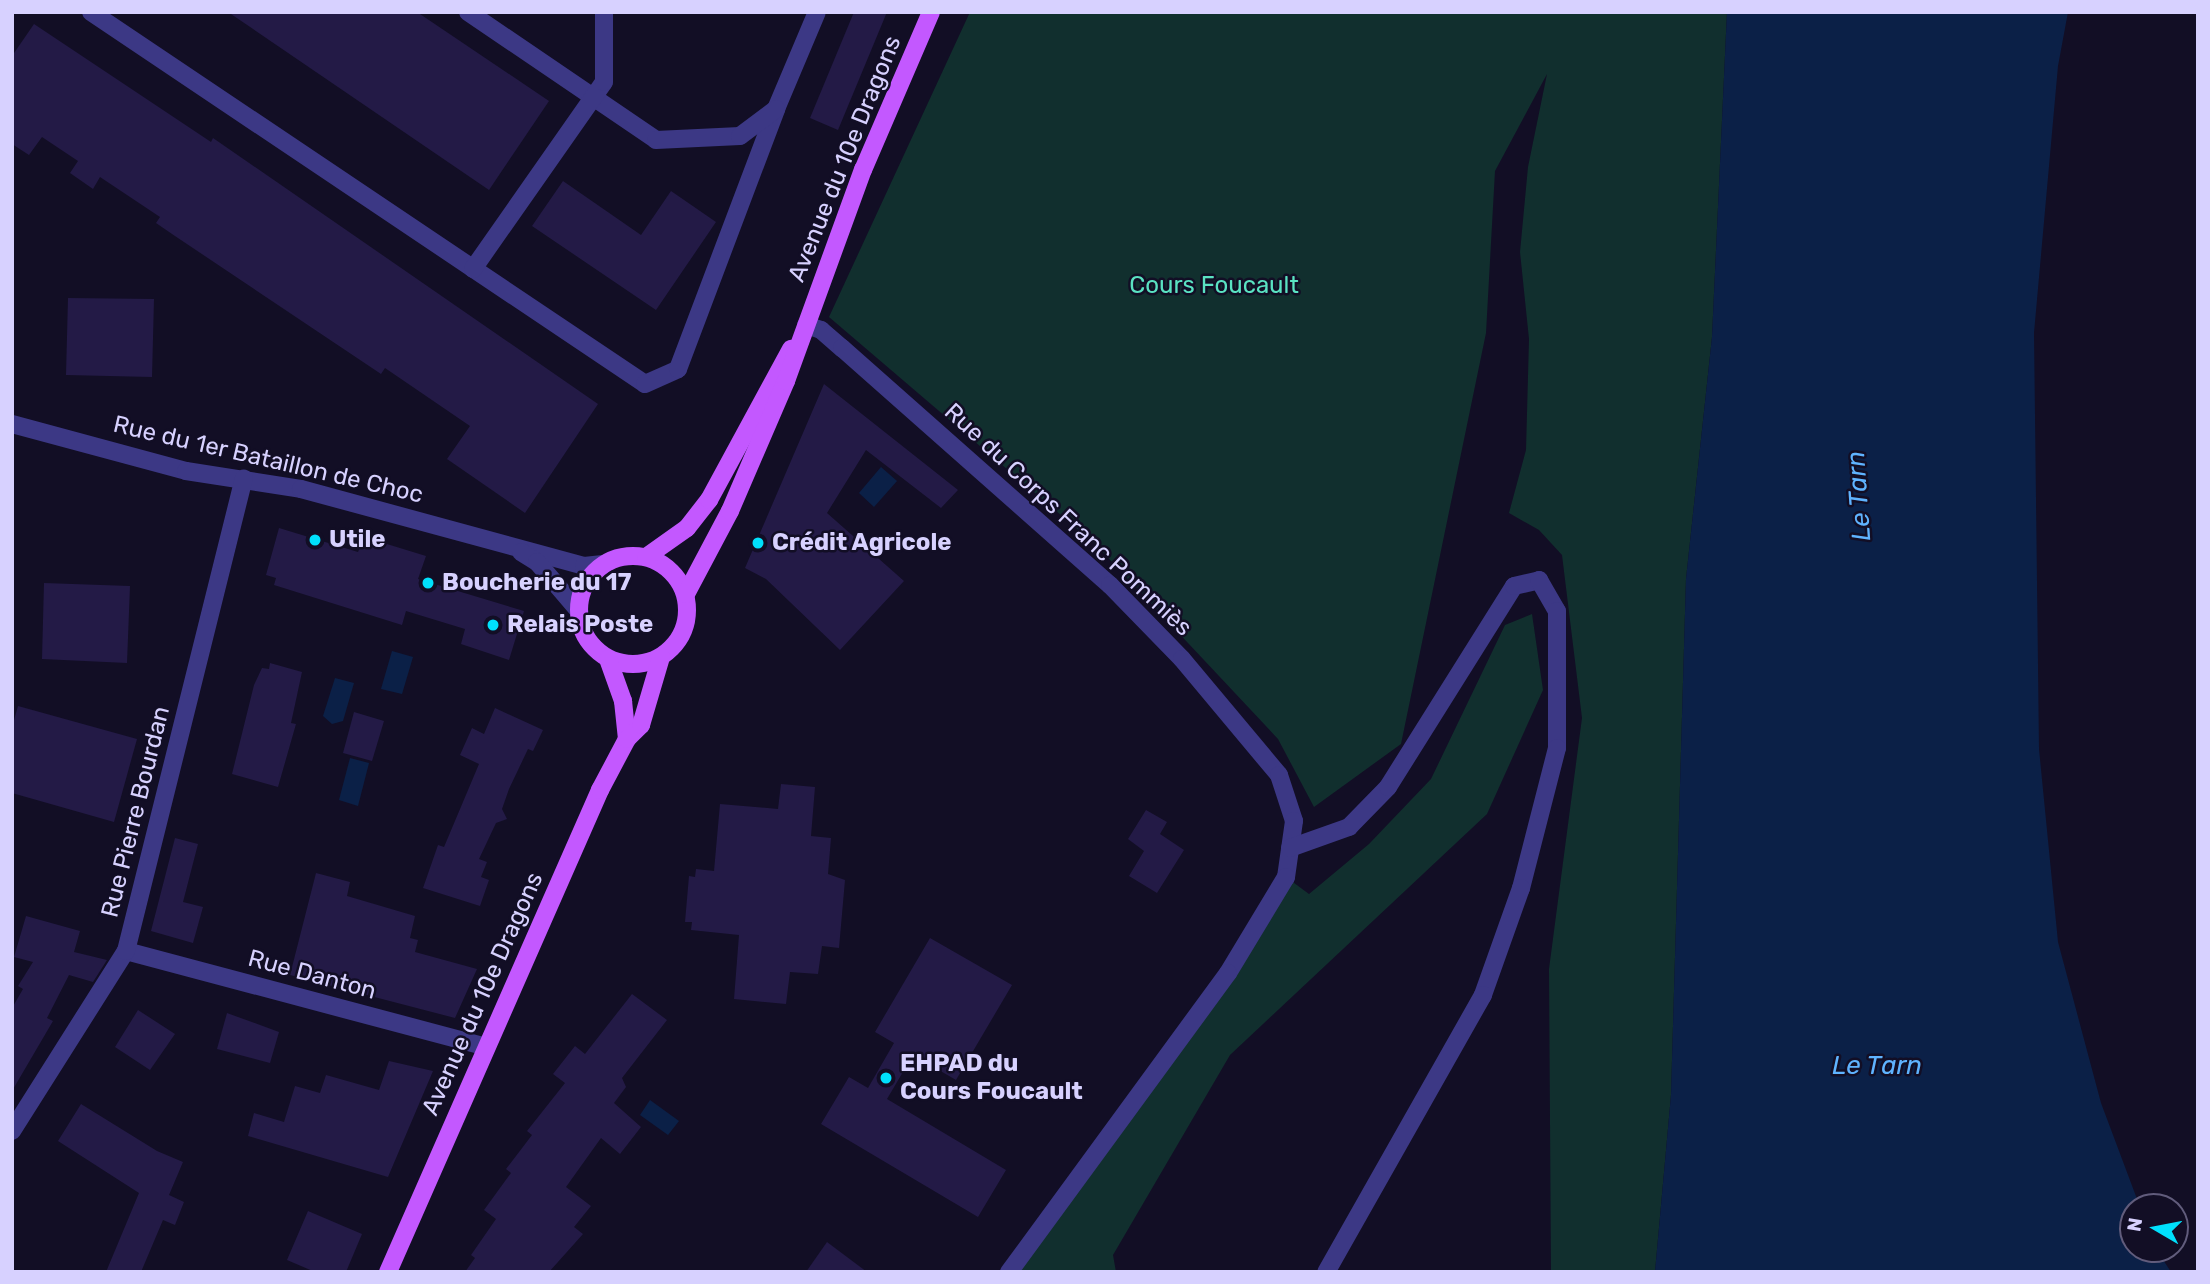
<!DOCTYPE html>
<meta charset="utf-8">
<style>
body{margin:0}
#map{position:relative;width:2210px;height:1284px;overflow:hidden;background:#120e25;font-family:Rubik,sans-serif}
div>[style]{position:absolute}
.green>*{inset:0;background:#112f2e}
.water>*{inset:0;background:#0b2047}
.building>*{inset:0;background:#231a46}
.minor>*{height:18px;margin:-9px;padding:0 9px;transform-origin:9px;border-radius:9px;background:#3c3885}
.major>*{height:18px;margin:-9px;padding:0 9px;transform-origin:9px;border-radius:9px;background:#c358ff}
.major>.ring{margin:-9px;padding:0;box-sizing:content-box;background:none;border:18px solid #c358ff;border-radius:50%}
.dots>*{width:19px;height:19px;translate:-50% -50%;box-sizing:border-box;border:4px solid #120e25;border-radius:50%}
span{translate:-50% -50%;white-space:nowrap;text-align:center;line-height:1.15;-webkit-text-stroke:5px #120e25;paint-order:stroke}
.street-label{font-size:24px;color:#d7d1ff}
.park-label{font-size:24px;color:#5ae2c2}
.poi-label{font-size:24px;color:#d7d1ff;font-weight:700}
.left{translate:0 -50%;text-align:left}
.water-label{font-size:26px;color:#5fb3ff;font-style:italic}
.frame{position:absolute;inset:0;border:14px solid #d7d1ff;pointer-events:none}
.north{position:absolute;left:2119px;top:1193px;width:70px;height:70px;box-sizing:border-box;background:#120e25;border:2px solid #615c7c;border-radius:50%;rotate:280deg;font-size:19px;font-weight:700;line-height:28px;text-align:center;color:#d7d1ff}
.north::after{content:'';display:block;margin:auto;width:24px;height:32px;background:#00e0fc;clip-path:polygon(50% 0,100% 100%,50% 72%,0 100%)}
</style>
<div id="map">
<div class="green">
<div style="clip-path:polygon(970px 12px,1727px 12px,1712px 337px,1686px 579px,1671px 1095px,1655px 1272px,1551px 1272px,1549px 969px,1582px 718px,1562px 555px,1539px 530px,1509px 513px,1526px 450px,1529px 339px,1520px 252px,1528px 167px,1547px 74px,1495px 171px,1486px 333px,1401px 744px,1314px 807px,1278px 739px,1096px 545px,829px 317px)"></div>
<div style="clip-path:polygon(1532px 614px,1543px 690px,1487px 814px,1230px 1055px,1113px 1255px,1116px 1272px,1012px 1272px,1286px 877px,1309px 894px,1369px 844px,1431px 779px,1505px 625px)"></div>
</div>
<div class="water">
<div style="clip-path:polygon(1727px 12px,2068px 12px,2058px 66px,2034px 333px,2039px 749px,2058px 942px,2101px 1103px,2140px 1207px,2133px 1207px,2133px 1249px,2156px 1249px,2171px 1272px,1655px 1272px,1671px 1095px,1686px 579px,1712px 337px)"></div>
<div style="clip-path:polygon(881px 467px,897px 481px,874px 507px,859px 493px)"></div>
<div style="clip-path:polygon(392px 651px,413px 657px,402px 694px,381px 689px)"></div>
<div style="clip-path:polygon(335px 678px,354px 683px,343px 721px,332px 724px,323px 716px)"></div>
<div style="clip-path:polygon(350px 758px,369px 763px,358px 806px,339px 800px)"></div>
<div style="clip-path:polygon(650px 1100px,679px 1121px,668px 1135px,640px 1115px)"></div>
</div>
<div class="building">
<div style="clip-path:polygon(228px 12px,417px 12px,549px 101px,489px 190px)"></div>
<div style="clip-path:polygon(854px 12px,887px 12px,838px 130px,810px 118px)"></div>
<div style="clip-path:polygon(34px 24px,211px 142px,213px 138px,598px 404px,525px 513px,447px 459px,470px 426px,385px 368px,381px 374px,172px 234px,156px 223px,160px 217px,100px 177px,93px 189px,70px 173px,78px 161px,42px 137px,29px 155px,12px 144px,12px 56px)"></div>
<div style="clip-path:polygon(563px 181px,641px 235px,671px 191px,716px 222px,656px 310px,532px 226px)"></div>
<div style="clip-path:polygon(68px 298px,154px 299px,152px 377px,66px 375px)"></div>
<div style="clip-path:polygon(824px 384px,958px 490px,941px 508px,866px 450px,827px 513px,904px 581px,840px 650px,766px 579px,745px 568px)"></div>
<div style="clip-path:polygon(279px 528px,358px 552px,364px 537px,426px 556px,418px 579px,524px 611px,509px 660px,461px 644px,465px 629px,406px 611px,402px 625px,274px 585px,276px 578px,266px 575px)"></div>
<div style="clip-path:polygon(44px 583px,130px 586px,127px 663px,42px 659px)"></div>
<div style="clip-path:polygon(270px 663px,302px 672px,291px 723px,296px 724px,278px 787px,232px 774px,254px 685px,262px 668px,269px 669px)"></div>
<div style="clip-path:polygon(18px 706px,137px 739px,114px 822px,12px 793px,12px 727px)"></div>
<div style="clip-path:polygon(495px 708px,543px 730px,533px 751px,528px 749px,509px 789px,502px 809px,507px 819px,496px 823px,479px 859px,487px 862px,481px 877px,489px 880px,480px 906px,423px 888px,438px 845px,444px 847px,479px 764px,460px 755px,472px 728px,484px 734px)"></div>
<div style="clip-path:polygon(354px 712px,384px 721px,372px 761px,343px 753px)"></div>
<div style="clip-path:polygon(781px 784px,815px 787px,811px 836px,831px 838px,828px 874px,845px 880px,839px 948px,822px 946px,818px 974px,790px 972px,786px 1004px,734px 999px,739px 935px,691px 930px,692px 922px,685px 922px,689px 876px,695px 877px,696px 869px,714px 871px,720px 804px,778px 809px)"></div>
<div style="clip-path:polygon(1146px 810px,1167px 822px,1160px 834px,1184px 850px,1157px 893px,1129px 876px,1144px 851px,1128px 839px)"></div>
<div style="clip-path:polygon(175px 838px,198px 844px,183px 902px,203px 907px,193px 943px,151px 931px)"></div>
<div style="clip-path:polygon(316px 873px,350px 882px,347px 896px,415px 916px,410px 938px,418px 940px,415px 952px,477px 969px,455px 1018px,290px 975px)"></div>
<div style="clip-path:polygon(26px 916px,80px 931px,74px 952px,107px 960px,93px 982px,69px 975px,47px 1018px,53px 1021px,12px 1091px,12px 1008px,23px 989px,18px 986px,33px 962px,14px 957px)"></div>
<div style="clip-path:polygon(930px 938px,1012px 985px,956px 1080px,913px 1055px,887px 1099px,1006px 1170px,978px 1217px,821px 1124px,849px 1077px,868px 1088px,894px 1043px,875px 1032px)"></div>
<div style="clip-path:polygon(632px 994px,667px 1020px,622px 1078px,626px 1087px,614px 1103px,641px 1127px,620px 1154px,601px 1138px,566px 1187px,591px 1206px,574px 1227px,583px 1234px,549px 1272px,465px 1272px,475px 1258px,471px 1255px,496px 1219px,484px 1210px,511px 1173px,506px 1169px,532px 1135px,527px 1131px,565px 1083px,553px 1074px,575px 1046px,585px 1054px)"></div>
<div style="clip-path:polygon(138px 1010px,175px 1034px,150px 1070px,115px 1047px)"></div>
<div style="clip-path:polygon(227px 1013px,279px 1032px,270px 1063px,217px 1049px)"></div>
<div style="clip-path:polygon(389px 1061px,433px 1071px,388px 1177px,248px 1136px,254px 1113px,284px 1122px,295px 1086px,320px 1093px,326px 1075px,379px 1090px)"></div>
<div style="clip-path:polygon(81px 1104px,157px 1151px,183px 1162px,169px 1195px,184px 1202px,175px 1225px,163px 1220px,141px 1272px,106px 1272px,139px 1193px,58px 1141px)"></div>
<div style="clip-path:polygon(308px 1211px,362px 1234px,346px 1272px,315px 1272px,287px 1260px)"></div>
<div style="clip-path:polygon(827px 1242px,867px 1272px,806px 1272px)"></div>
</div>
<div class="minor">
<div style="left:91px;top:12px;width:667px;rotate:33.88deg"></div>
<div style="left:645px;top:384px;width:36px;rotate:-24deg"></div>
<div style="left:678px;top:369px;width:278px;rotate:-69.3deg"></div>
<div style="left:776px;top:109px;width:105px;rotate:-67.1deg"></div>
<div style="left:468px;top:12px;width:227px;rotate:34.2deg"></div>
<div style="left:656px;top:140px;width:84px;rotate:-2.7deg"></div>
<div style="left:740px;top:136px;width:45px;rotate:-36.9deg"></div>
<div style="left:473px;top:269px;width:228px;rotate:-55deg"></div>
<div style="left:604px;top:82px;width:70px;rotate:-90deg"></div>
<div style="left:806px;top:325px;width:16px;rotate:18deg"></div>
<div style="left:821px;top:330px;width:28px;rotate:41deg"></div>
<div style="left:842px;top:348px;width:358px;rotate:41.5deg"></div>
<div style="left:1110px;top:585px;width:103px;rotate:45.8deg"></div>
<div style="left:1182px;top:659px;width:151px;rotate:50.1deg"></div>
<div style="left:1279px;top:775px;width:48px;rotate:71.9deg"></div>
<div style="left:1294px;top:821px;width:57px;rotate:98.1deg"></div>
<div style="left:1286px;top:877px;width:112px;rotate:121.1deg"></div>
<div style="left:1228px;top:973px;width:371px;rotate:126.2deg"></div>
<div style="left:12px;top:424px;width:180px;rotate:15.1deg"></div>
<div style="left:186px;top:471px;width:116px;rotate:8.9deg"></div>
<div style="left:301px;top:489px;width:293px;rotate:15.2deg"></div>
<div style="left:584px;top:566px;width:19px;rotate:-6deg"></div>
<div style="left:521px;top:552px;width:19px;rotate:32deg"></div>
<div style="left:537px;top:562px;width:65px;rotate:49.4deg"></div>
<div style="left:1290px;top:848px;width:63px;rotate:-19.6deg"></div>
<div style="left:1349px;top:827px;width:56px;rotate:-45.7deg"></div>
<div style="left:1388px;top:787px;width:237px;rotate:-57.9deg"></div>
<div style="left:1514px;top:586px;width:26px;rotate:-13deg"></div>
<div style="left:1539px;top:580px;width:36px;rotate:60deg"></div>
<div style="left:1557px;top:611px;width:137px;rotate:90deg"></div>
<div style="left:1557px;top:748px;width:145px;rotate:104.4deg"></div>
<div style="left:1521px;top:888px;width:114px;rotate:109.6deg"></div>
<div style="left:1483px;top:995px;width:318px;rotate:119.5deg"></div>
<div style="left:126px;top:951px;width:370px;rotate:14.9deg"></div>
<div style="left:12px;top:1131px;width:213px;rotate:-57.7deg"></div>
<div style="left:126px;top:951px;width:487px;rotate:-76deg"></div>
</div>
<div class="major">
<div class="ring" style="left:579px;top:556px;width:90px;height:90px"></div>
<div style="left:646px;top:557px;width:50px;rotate:-35.3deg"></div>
<div style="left:687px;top:528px;width:36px;rotate:-52deg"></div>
<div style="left:709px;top:500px;width:172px;rotate:-61.5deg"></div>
<div style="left:686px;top:594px;width:94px;rotate:-62.1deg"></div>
<div style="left:730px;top:511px;width:142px;rotate:-66.7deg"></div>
<div style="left:786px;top:381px;width:225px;rotate:-70deg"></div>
<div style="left:863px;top:170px;width:172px;rotate:-66.7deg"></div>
<div style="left:608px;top:659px;width:45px;rotate:70.3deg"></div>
<div style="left:623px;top:701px;width:38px;rotate:84deg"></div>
<div style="left:388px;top:1272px;width:527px;rotate:-66.26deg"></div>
<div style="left:600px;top:790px;width:58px;rotate:-62.1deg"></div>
<div style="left:627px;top:739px;width:20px;rotate:-45deg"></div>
<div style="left:641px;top:725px;width:71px;rotate:-73.6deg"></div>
</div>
<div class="dots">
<div style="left:315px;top:540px;background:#00e0fc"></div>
<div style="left:758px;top:543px;background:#00e0fc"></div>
<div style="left:428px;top:583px;background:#00e0fc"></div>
<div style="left:493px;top:625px;background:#00e0fc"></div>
<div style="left:886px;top:1078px;background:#00e0fc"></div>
</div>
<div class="street-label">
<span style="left:845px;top:159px;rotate:-68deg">Avenue du 10e Dragons</span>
<span style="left:268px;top:460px;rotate:13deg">Rue du 1er Bataillon de Choc</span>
<span style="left:1068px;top:520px;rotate:43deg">Rue du Corps Franc Pommiès</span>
<span style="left:136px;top:812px;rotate:-76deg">Rue Pierre Bourdan</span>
<span style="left:312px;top:975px;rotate:15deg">Rue Danton</span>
<span style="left:483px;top:994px;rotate:-66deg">Avenue du 10e Dragons</span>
</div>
<div class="park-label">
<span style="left:1214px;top:286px">Cours Foucault</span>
</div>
<div class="poi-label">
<span class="left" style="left:329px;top:540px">Utile</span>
<span class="left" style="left:772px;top:543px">Crédit Agricole</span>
<span class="left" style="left:442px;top:583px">Boucherie du 17</span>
<span class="left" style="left:507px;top:625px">Relais Poste</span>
<span class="left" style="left:900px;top:1078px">EHPAD du<br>Cours Foucault</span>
</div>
<div class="water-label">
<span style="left:1859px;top:496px;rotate:-94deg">Le Tarn</span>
<span style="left:1877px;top:1066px">Le Tarn</span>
</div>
<div class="frame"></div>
<div class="north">N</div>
</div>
